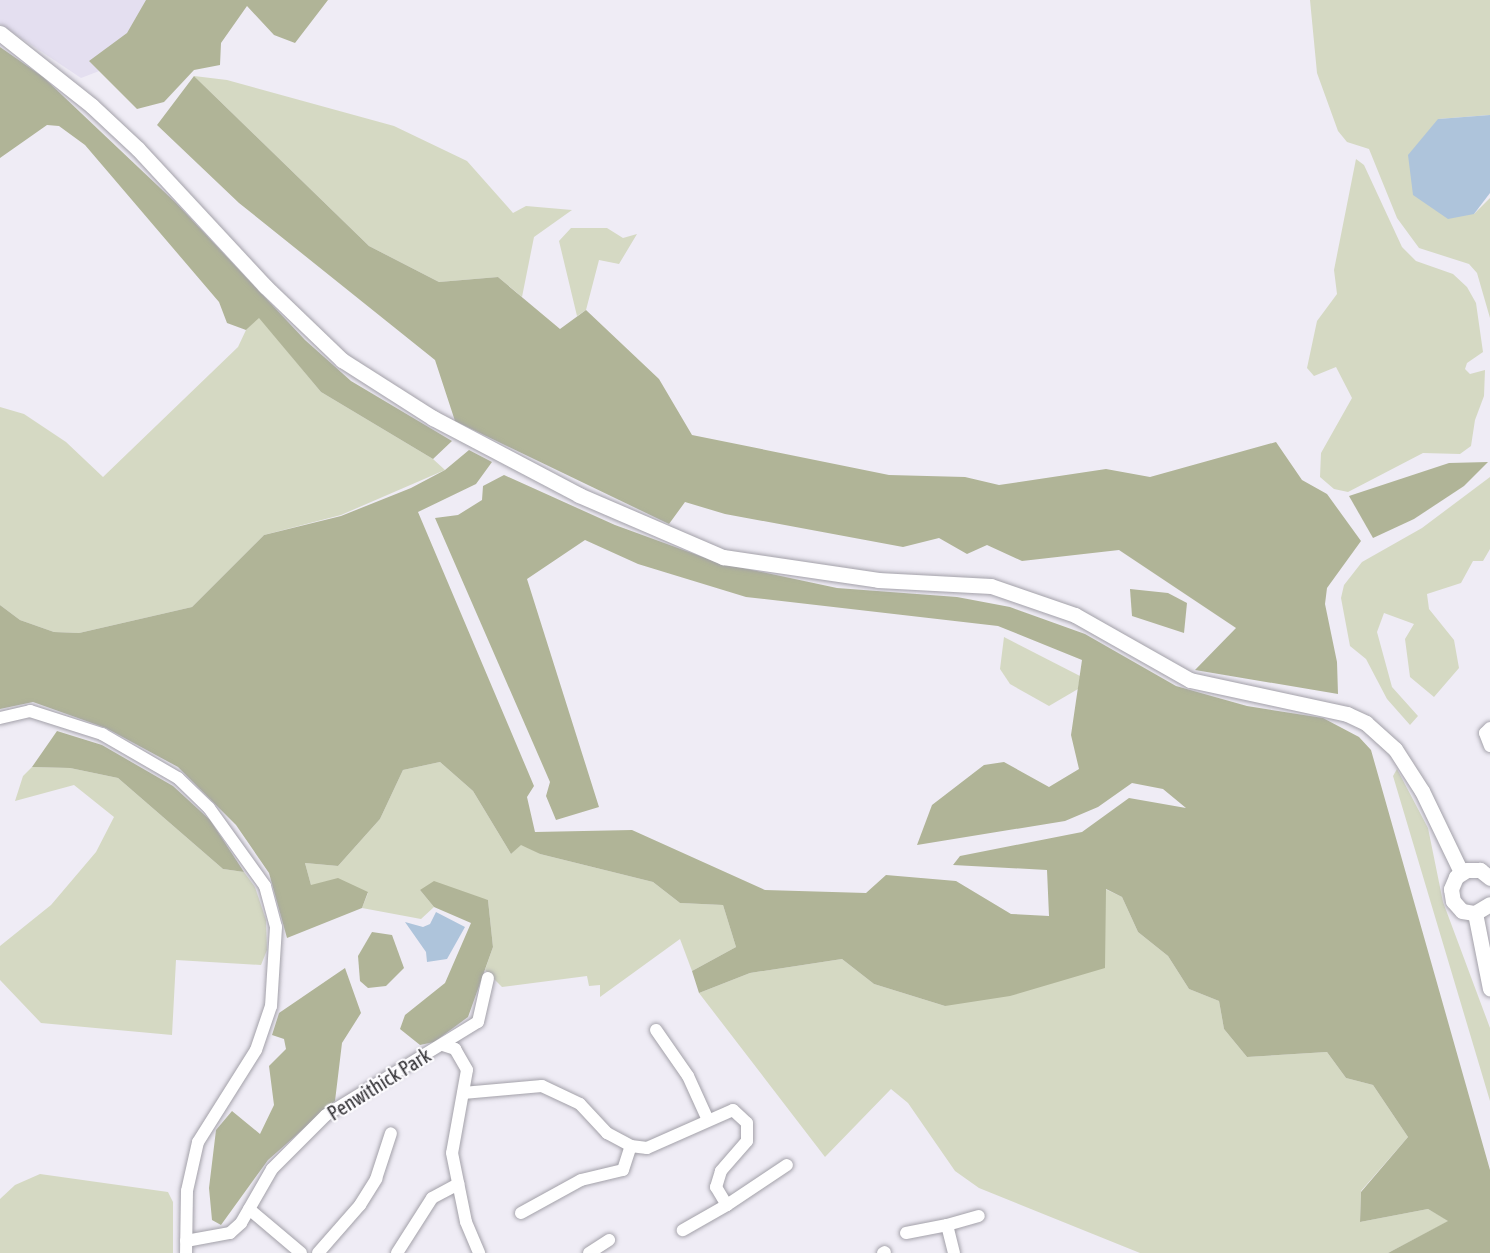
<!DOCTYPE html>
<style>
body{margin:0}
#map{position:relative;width:1490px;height:1253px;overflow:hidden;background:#efecf5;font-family:"Asap Condensed",sans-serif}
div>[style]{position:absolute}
.built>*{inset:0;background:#e4dff0}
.green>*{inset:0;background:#d5d9c3}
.forest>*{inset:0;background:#b0b497}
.water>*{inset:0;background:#aec4db}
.roads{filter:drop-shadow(0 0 2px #a3a1a9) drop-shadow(0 0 2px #a3a1a9)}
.minor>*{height:12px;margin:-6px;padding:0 6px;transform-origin:6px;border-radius:6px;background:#fff}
.tertiary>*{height:15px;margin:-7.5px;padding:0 7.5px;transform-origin:7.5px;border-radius:7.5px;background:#fff}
span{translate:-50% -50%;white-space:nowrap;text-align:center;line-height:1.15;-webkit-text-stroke:4.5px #fcfbfe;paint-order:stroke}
.street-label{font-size:20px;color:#323135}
</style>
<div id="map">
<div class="built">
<div style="clip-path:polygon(0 0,211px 0,162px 47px,81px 78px,0 24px)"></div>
</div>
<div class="green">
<div style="clip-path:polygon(1310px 0,1490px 0,1490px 115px,1438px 119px,1474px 214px,1490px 198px,1490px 318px,1477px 273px,1469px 264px,1419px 248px,1397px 218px,1369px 149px,1347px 142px,1338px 131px,1317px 73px)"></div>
<div style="clip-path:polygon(194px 76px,227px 80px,394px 126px,467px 161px,513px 213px,526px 206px,572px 210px,534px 237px,522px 297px,498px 277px,439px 282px,369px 246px)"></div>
<div style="clip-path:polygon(1356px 159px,1364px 165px,1402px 247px,1416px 261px,1453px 274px,1467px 287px,1476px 303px,1483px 352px,1467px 363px,1465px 369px,1470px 374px,1485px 370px,1484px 396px,1475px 420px,1471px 446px,1460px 454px,1423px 453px,1348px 492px,1334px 489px,1320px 477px,1321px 453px,1352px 398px,1336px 367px,1314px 376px,1307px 368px,1317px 321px,1337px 294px,1334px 270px)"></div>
<div style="clip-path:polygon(571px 228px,607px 228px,623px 238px,637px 234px,619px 264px,599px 260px,586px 310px,577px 316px,559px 241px)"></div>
<div style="clip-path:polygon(259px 317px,321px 392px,433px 459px,445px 470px,341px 515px,264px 535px,192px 607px,79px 633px,54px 632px,20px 620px,0 605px,0 407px,24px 414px,66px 442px,103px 477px,238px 347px,246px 330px)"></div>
<div style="clip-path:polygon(1490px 477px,1490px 549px,1483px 561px,1473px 561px,1461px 583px,1427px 594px,1429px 609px,1454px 640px,1459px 668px,1434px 697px,1410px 677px,1405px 639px,1414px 624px,1384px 613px,1377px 632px,1392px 687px,1418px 716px,1410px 725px,1387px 699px,1366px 659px,1350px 646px,1341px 598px,1344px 585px,1362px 562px,1422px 528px)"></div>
<div style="clip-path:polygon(1004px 637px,1080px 676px,1078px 689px,1049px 706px,1010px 684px,1000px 669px)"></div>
<div style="clip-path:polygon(440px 762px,473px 791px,511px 854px,521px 844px,540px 854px,653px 882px,680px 903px,723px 905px,736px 947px,692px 971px,680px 939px,600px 997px,600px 985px,589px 986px,587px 976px,502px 987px,485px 970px,493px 947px,488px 900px,420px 890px,434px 907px,421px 919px,362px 908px,368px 893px,311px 885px,305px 863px,338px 866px,380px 819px,403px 770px)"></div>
<div style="clip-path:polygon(32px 767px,70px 768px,118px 778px,223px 869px,244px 872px,255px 887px,266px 920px,267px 950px,261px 965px,176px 960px,172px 1035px,41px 1023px,0 980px,0 946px,51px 905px,96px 852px,114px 817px,74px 785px,15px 801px,23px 776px)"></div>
<div style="clip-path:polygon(1397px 769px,1428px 828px,1443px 902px,1490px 1028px,1490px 1101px,1393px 776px)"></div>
<div style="clip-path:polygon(1105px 889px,1122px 897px,1138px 932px,1168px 956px,1189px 989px,1219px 1001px,1224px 1029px,1247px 1057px,1327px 1052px,1346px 1078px,1373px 1085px,1408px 1137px,1361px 1191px,1360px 1222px,1428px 1209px,1449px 1221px,1388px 1253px,1140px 1253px,979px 1188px,955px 1171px,908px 1103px,891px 1089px,825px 1157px,699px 993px,750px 973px,842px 959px,874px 984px,945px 1006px)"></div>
<div style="clip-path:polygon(40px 1174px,168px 1192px,173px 1202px,173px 1253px,0 1253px,0 1199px,15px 1185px)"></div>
</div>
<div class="forest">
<div style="clip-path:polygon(146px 0,328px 0,295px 43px,274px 35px,247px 6px,221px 43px,220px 65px,194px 70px,164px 102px,137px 109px,89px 61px,127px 33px)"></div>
<div style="clip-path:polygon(0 47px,43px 77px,176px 203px,305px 340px,351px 381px,452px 441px,433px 459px,321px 392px,259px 318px,246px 330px,227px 323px,219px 302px,85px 145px,59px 126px,47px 125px,0 158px)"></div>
<div style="clip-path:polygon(194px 76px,369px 246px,439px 282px,498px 277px,560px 329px,586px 310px,659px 379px,692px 435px,889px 475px,965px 477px,999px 485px,1106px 469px,1150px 477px,1276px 442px,1302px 480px,1327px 494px,1361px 541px,1327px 588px,1325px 604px,1337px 662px,1338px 694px,1195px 670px,1236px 628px,1119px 550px,1022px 561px,987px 545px,967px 554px,939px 538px,903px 547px,725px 514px,685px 502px,669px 524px,455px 421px,435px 360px,239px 203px,157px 125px)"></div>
<div style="clip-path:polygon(469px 450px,492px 462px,476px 484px,418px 512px,534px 786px,527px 797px,535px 832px,632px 830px,765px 890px,866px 893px,886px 875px,956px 881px,1011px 914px,1049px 916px,1047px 870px,953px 865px,960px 856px,1082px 832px,1129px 798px,1186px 808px,1163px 789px,1132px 783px,1098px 807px,1065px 821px,917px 845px,932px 805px,984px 765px,1004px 762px,1049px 787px,1079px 769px,1071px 735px,1082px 660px,998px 626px,746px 597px,638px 564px,585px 540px,527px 579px,599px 807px,556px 820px,546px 796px,550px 782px,435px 518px,458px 515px,482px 500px,483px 486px,504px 475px,615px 525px,719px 563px,837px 588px,957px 597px,1010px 607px,1085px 634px,1176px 686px,1247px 706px,1323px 718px,1359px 737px,1371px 750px,1490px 1170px,1490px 1253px,1388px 1253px,1448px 1221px,1428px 1209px,1360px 1222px,1361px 1192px,1408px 1137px,1373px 1085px,1346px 1078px,1327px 1052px,1247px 1057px,1224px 1029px,1219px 1001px,1189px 989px,1168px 956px,1138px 932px,1122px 897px,1106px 889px,1105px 968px,1010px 996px,945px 1006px,874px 984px,842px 959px,750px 973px,699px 993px,692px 971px,736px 947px,723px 905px,680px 903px,653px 882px,540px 854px,521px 845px,511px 854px,473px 791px,440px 762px,403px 770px,380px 819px,338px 866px,305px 863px,311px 885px,338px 878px,368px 892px,362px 908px,287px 938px,269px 873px,236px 825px,178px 767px,106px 728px,33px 702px,0 709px,0 605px,20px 620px,54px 632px,79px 633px,192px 607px,264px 535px,341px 516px,411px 488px,445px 470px)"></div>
<div style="clip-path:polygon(1488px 462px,1464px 486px,1414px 519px,1373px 538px,1349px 496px,1449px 463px)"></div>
<div style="clip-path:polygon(1130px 589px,1168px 593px,1187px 603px,1184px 633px,1132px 616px)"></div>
<div style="clip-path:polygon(57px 731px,102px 745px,173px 786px,210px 820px,244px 872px,223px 869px,118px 778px,70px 768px,32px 767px)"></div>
<div style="clip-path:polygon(434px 881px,488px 900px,493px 947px,468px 1017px,434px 1042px,420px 1045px,400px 1029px,405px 1015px,445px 983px,471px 923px,434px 907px,420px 890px)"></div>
<div style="clip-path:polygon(372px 932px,392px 935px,404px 968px,386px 986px,368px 988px,360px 981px,358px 956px)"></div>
<div style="clip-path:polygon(345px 968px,361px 1013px,342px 1043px,335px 1101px,268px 1160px,221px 1225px,212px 1220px,209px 1188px,216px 1130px,232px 1111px,260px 1134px,274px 1105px,269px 1066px,286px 1049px,284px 1039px,272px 1035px,279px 1013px)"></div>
</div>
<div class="water">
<div style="clip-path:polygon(1490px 115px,1490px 193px,1474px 214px,1448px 219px,1413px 195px,1408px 155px,1438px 119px)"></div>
<div style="clip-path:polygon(436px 912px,465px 927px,447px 959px,427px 962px,426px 952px,405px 922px,423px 927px,430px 924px)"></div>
</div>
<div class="roads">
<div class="minor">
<div style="left:0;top:718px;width:31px;rotate:-13deg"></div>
<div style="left:30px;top:711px;width:76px;rotate:17.7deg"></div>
<div style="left:102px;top:734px;width:88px;rotate:30.1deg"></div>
<div style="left:178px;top:778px;width:43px;rotate:44.1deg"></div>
<div style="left:209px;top:808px;width:96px;rotate:54.3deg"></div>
<div style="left:265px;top:886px;width:42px;rotate:75deg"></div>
<div style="left:276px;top:927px;width:79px;rotate:93.6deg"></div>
<div style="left:271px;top:1006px;width:46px;rotate:108.8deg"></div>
<div style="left:256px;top:1050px;width:109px;rotate:122.2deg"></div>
<div style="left:198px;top:1142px;width:50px;rotate:102.7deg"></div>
<div style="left:187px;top:1191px;width:62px;rotate:90.9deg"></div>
<div style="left:1490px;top:728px;width:7px;rotate:135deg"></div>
<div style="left:1485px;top:733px;width:14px;rotate:69deg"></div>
<div style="left:656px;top:1030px;width:56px;rotate:55.2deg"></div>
<div style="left:688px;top:1076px;width:48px;rotate:65.6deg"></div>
<div style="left:443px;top:1045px;width:13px;rotate:18deg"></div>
<div style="left:455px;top:1049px;width:24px;rotate:60deg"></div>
<div style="left:467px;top:1070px;width:84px;rotate:100.2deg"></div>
<div style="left:452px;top:1153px;width:70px;rotate:78.5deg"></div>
<div style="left:466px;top:1222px;width:34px;rotate:67deg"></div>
<div style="left:463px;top:1093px;width:79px;rotate:-5.1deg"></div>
<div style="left:542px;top:1086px;width:42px;rotate:25.3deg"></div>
<div style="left:580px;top:1104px;width:40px;rotate:47deg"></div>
<div style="left:607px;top:1133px;width:27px;rotate:28deg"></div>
<div style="left:631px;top:1146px;width:16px;rotate:7deg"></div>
<div style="left:647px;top:1148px;width:94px;rotate:-23.8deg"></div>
<div style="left:733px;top:1110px;width:19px;rotate:43deg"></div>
<div style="left:747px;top:1123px;width:18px;rotate:90deg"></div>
<div style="left:747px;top:1141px;width:40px;rotate:131deg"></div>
<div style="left:721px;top:1171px;width:17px;rotate:107deg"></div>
<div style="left:716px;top:1187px;width:21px;rotate:59deg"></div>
<div style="left:727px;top:1205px;width:51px;rotate:150.4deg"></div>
<div style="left:727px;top:1205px;width:72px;rotate:-33.7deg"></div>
<div style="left:249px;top:1209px;width:68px;rotate:40.2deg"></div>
<div style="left:521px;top:1213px;width:68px;rotate:-28.8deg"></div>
<div style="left:581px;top:1180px;width:43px;rotate:-13.4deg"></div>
<div style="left:623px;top:1170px;width:25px;rotate:-72deg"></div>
<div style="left:947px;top:1225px;width:33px;rotate:-16deg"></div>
<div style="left:906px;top:1233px;width:42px;rotate:-11deg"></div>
<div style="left:947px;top:1225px;width:29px;rotate:76deg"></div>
<div style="left:186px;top:1241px;width:45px;rotate:-10.3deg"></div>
<div style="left:230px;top:1233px;width:15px;rotate:-42deg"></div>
<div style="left:241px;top:1223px;width:62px;rotate:-60.1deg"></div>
<div style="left:272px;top:1169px;width:76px;rotate:-45deg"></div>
<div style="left:326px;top:1115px;width:178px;rotate:-31.5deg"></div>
<div style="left:478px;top:1022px;width:45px;rotate:-77.2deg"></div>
<div style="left:318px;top:1253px;width:64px;rotate:-48.8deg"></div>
<div style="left:360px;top:1205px;width:31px;rotate:-58deg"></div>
<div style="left:376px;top:1179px;width:48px;rotate:-71.9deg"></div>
<div style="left:397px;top:1253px;width:65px;rotate:-57.5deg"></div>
<div style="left:432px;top:1198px;width:30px;rotate:-28deg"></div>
<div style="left:589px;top:1253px;width:24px;rotate:-33deg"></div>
<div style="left:883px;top:1253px;width:2px;rotate:-27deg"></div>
</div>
<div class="tertiary">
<div style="left:0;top:33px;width:117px;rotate:38.4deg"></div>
<div style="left:92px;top:106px;width:63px;rotate:43.1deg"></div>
<div style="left:138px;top:149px;width:187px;rotate:47.2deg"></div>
<div style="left:265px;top:286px;width:107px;rotate:43.9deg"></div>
<div style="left:342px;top:360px;width:108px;rotate:32.5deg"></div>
<div style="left:433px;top:418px;width:165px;rotate:27.8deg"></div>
<div style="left:579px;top:495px;width:157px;rotate:23.3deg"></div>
<div style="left:723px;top:557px;width:157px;rotate:8.4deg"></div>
<div style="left:878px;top:580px;width:113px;rotate:3deg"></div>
<div style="left:991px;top:586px;width:89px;rotate:19deg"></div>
<div style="left:1075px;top:615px;width:132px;rotate:29.5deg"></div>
<div style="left:1190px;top:680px;width:161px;rotate:12.2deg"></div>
<div style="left:1347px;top:714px;width:21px;rotate:25deg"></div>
<div style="left:1366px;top:723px;width:39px;rotate:42deg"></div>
<div style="left:1395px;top:749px;width:50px;rotate:57.3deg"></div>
<div style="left:1422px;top:791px;width:90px;rotate:64.3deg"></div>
<div style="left:1490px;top:878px;width:13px;rotate:-141deg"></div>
<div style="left:1480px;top:870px;width:13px;rotate:180deg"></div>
<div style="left:1467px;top:870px;width:13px;rotate:148deg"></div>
<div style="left:1456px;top:877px;width:13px;rotate:113deg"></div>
<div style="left:1451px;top:889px;width:12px;rotate:81deg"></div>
<div style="left:1453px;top:901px;width:13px;rotate:48deg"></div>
<div style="left:1462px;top:911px;width:13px;rotate:9deg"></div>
<div style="left:1475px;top:913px;width:17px;rotate:-31deg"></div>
<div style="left:1475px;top:913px;width:77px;rotate:78.8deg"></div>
</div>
</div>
<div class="street-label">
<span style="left:379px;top:1084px;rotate:-32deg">Penwithick Park</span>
</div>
</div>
